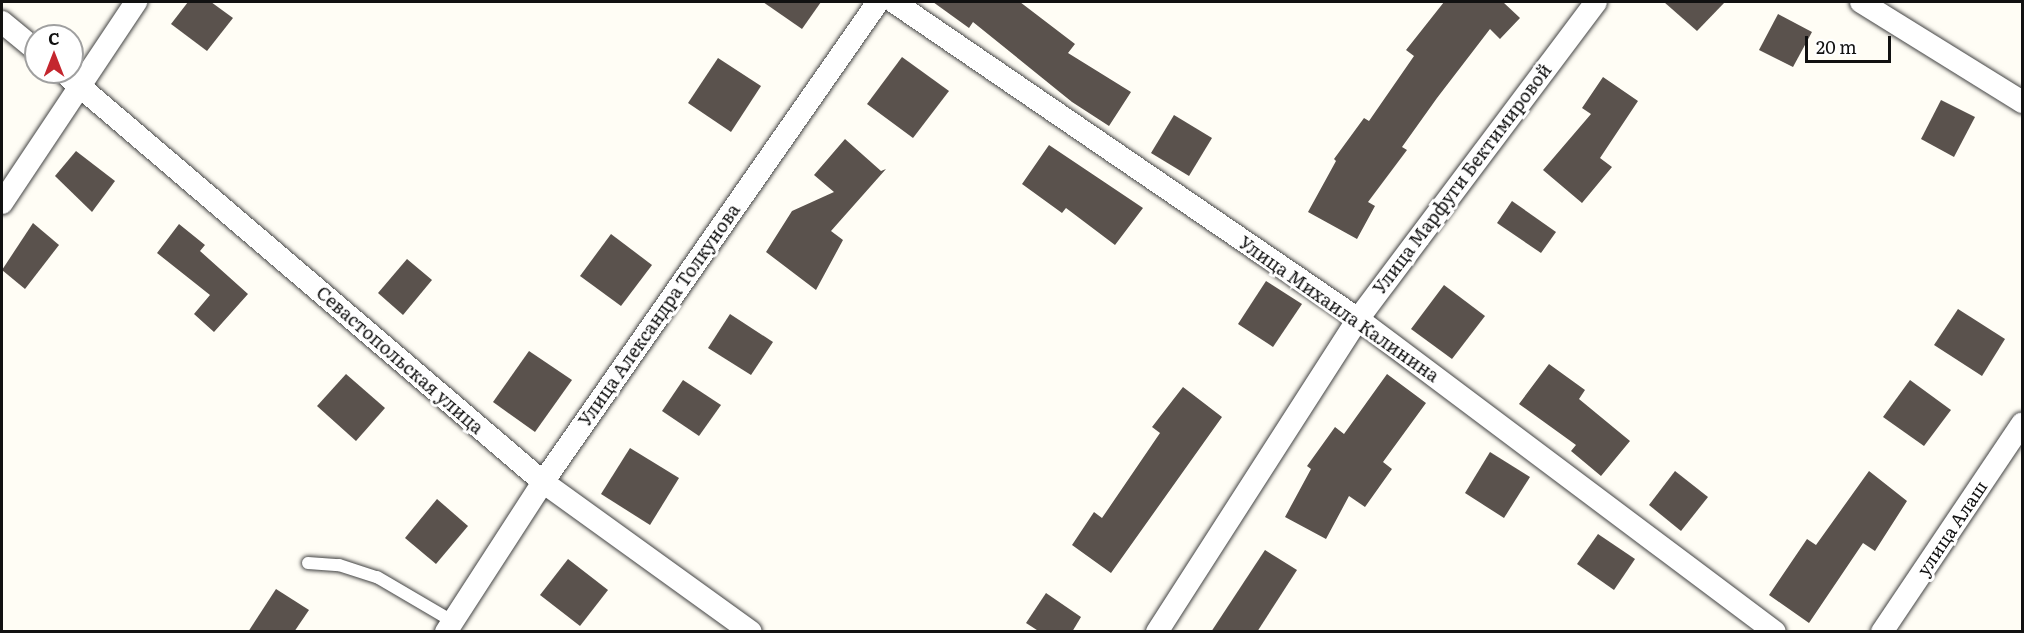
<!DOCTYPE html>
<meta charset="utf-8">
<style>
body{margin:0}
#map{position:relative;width:2024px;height:633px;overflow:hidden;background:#fffdf5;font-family:Literata,serif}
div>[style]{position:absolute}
.building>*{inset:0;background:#5a524d}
.roads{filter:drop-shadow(0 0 2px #444) drop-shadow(0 0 2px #444)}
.service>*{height:12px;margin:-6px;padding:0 6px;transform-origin:6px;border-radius:6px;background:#fff}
.minor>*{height:22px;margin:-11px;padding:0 11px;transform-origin:11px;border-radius:11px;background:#fff}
span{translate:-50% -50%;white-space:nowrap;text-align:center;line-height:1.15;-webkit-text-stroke:6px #fff;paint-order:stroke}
.street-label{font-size:18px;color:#111}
.frame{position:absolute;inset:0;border:3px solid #111;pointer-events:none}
.north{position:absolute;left:24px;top:24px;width:60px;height:60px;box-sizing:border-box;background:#fff;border:2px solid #a0a0a0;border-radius:50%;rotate:0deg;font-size:16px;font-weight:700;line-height:24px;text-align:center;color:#111}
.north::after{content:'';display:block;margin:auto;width:21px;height:27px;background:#c4262e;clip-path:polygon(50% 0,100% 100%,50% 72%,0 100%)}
.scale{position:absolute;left:1805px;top:36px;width:86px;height:27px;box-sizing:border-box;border:3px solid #111;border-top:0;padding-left:8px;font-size:18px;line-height:21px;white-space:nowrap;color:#111;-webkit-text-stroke:4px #fff;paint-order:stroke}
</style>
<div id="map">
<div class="building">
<div style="clip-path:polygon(188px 2px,211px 2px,233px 18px,207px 51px,171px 24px)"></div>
<div style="clip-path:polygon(763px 2px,821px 2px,802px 29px)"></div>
<div style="clip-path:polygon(933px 2px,1020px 2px,1075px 44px,1068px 53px,1131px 92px,1109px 126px,1072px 102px,973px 22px,969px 28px)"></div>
<div style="clip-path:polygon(1444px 2px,1503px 2px,1520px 18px,1500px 39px,1490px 29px,1437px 98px,1402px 147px,1407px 150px,1368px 202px,1375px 206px,1357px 239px,1308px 212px,1336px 161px,1334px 159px,1364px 118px,1369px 121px,1414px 56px,1406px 50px)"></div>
<div style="clip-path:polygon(1664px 2px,1725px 2px,1697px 31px)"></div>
<div style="clip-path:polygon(1778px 14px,1812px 32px,1793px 67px,1759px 50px)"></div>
<div style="clip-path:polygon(902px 57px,949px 91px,913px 138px,867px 104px)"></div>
<div style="clip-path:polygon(718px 58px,761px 86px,731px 132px,688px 103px)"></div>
<div style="clip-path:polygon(1603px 77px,1638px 101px,1600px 158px,1612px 167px,1582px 203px,1543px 170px,1591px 114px,1582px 108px)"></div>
<div style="clip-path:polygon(1941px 100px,1975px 117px,1954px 157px,1921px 139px)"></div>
<div style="clip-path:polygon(1174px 115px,1212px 138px,1189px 176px,1151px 153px)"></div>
<div style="clip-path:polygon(845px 139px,881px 171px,886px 169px,831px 231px,843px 240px,816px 290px,766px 252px,792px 211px,834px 192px,814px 175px)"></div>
<div style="clip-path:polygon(1049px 145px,1143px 208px,1115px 245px,1066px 208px,1062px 213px,1022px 184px)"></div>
<div style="clip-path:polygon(76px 151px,115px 181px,92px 212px,55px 176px)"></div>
<div style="clip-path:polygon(1512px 201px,1556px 232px,1541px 253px,1497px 223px)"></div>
<div style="clip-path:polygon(33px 223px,59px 245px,25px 289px,2px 270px)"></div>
<div style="clip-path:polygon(179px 224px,205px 245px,200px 251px,248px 294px,214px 332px,194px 314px,210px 295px,157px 253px)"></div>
<div style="clip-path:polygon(611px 234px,652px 265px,621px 306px,580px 276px)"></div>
<div style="clip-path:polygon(407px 259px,432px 280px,403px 315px,378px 293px)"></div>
<div style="clip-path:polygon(1266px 281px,1302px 304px,1273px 347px,1238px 324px)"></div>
<div style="clip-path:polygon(1444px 285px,1485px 316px,1452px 359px,1411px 329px)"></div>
<div style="clip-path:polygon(1958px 309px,2005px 339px,1982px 376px,1934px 345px)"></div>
<div style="clip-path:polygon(730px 314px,773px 342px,751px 375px,708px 348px)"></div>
<div style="clip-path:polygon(529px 351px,572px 380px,535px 432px,493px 402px)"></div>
<div style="clip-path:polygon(1549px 364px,1585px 390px,1579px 399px,1630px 441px,1601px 476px,1571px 451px,1576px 445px,1519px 404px)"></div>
<div style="clip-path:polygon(346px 374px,385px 408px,356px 441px,317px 406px)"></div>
<div style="clip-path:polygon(1387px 374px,1426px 403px,1383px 462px,1392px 469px,1365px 507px,1349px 496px,1326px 539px,1285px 517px,1311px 469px,1307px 466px,1335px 427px,1344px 434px)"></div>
<div style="clip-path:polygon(683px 380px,721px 405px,699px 436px,662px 411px)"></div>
<div style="clip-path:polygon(1910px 380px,1951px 410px,1924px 446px,1883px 417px)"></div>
<div style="clip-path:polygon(1183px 387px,1222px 417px,1111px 573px,1072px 545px,1094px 512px,1102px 518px,1160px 433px,1152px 427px)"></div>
<div style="clip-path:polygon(630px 448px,679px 478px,650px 525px,601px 494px)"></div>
<div style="clip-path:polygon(1490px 452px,1530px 477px,1504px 518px,1465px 493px)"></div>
<div style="clip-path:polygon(1675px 471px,1708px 497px,1681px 531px,1649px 505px)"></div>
<div style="clip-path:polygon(1869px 471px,1907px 501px,1875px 551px,1863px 543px,1809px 623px,1769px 595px,1807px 539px,1816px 545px)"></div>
<div style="clip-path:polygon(437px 499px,468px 526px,436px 564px,405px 538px)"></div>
<div style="clip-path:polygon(1598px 534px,1635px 559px,1614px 590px,1577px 564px)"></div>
<div style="clip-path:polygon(1265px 550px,1297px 570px,1257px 632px,1211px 632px)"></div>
<div style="clip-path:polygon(568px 559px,608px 590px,580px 626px,540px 595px)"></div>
<div style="clip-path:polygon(276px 589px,309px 610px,294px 632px,248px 632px)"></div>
<div style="clip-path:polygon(1046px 593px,1081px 617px,1072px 632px,1040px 632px,1026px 623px)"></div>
</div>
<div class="roads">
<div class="service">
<div style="left:308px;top:563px;width:31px;rotate:4deg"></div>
<div style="left:339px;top:565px;width:40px;rotate:18deg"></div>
<div style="left:377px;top:577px;width:87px;rotate:30.4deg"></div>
</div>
<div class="minor">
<div style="left:894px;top:2px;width:562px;rotate:34.34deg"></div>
<div style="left:1358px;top:319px;width:521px;rotate:36.89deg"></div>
<div style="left:1861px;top:2px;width:190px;rotate:31.8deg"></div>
<div style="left:2px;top:22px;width:44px;rotate:39.5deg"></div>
<div style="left:63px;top:72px;width:631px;rotate:40.5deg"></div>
<div style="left:543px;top:482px;width:256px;rotate:35.8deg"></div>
<div style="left:2px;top:203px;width:242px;rotate:-56.3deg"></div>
<div style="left:446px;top:632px;width:179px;rotate:-57.1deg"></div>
<div style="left:543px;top:482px;width:585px;rotate:-55.09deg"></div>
<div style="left:1157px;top:632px;width:372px;rotate:-57.3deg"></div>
<div style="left:1358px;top:319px;width:396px;rotate:-53.1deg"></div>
<div style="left:1882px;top:632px;width:251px;rotate:-56.1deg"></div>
</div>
</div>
<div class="street-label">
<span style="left:1462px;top:179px;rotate:-53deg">Улица Марфуги Бектимировой</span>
<span style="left:1339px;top:309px;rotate:35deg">Улица Михаила Калинина</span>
<span style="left:659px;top:315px;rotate:-55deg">Улица Александра Толкунова</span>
<span style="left:400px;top:360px;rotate:41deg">Севастопольская улица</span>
<span style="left:1952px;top:528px;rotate:-56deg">улица Алаш</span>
</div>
<div class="frame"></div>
<div class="north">С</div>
<div class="scale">20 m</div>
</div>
